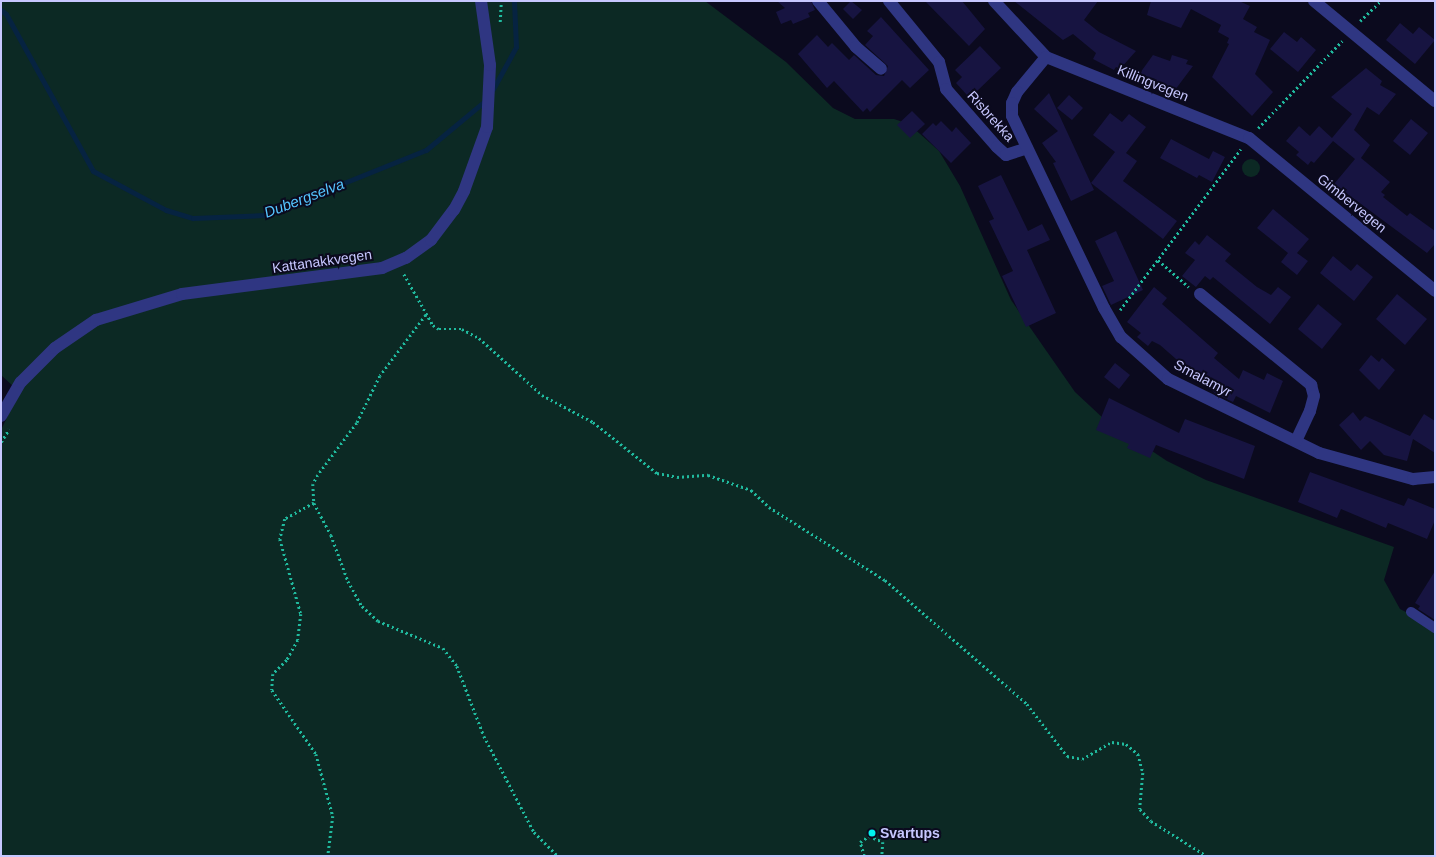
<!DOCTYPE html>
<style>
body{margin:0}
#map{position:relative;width:1436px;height:857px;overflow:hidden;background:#0b0a1e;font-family:Helvetica,sans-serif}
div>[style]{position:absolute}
.green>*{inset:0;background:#0c2924}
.round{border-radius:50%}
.stream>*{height:5px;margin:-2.5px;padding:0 2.5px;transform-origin:2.5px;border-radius:2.5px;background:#062341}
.building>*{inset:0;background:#171441}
.path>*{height:2.5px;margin-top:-1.25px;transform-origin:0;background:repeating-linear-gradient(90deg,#20ba9e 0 2px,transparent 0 5px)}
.lane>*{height:10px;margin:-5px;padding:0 5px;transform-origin:5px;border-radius:5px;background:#2f3682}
.street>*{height:12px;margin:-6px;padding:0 6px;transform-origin:6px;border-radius:6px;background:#2f3682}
.dots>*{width:11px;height:11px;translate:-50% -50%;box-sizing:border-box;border:2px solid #0b0a1e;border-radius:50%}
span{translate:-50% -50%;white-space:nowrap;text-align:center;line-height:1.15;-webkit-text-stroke:4px #0b0a1e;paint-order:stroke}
.street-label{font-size:14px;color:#c7c7ff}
.poi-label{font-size:14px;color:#c7c7ff;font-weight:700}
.left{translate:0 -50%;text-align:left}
.water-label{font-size:15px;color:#55c5ff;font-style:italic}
.frame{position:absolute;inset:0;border:2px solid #c7c7ff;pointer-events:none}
</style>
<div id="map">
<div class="green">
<div style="clip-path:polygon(1px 1px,705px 1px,786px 62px,833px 108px,855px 119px,894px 119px,909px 124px,939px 151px,960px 186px,1011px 300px,1075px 392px,1104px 419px,1167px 461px,1206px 480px,1394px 547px,1384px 580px,1400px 609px,1435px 627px,1435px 856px,1px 856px,1px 430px,12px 407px,14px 387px,1px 375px)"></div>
<div class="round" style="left:1242px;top:159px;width:18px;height:18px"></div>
</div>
<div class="stream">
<div style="left:1px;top:10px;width:6px;rotate:39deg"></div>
<div style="left:6px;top:14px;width:179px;rotate:61deg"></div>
<div style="left:93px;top:171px;width:83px;rotate:28.1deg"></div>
<div style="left:166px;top:210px;width:28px;rotate:17deg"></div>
<div style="left:193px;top:218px;width:71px;rotate:-2.4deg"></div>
<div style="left:264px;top:215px;width:175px;rotate:-21.9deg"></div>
<div style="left:426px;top:150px;width:78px;rotate:-39.8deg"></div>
<div style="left:493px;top:89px;width:48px;rotate:-61.3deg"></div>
<div style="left:516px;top:47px;width:46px;rotate:-92.5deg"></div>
</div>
<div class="building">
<div style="clip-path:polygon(777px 1px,811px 1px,815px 10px,808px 13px,810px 17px,793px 24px,791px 20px,781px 24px,776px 12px,785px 8px)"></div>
<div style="clip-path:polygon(851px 1px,862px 10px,853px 19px,843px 9px)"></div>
<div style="clip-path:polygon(925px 1px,962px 1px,985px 29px,969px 46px)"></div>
<div style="clip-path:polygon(1014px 1px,1098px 1px,1084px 20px,1099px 32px,1136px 51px,1120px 69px,1116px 67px,1114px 70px,1093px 59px,1096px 53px,1073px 34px,1063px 40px)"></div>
<div style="clip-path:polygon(1151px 1px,1239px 1px,1250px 6px,1243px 19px,1257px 27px,1254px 32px,1270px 40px,1255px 74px,1273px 92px,1252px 116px,1212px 77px,1229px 44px,1227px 43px,1229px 38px,1218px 32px,1221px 25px,1191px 9px,1181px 28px,1147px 15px)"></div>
<div style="clip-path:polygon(881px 17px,929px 70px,910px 88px,902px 80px,870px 112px,867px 108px,863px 112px,834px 81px,827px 88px,798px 54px,817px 35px,828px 47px,832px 43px,849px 60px,854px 55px,876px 75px,884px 76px,888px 66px,865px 45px,873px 36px,867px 31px)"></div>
<div style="clip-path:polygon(1400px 23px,1413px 34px,1419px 27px,1435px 40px,1415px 64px,1386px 40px)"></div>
<div style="clip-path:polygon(1284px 32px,1297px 42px,1301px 37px,1316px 50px,1298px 72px,1270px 49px)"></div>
<div style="clip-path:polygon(980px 46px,1001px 68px,976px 92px,973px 89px,967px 95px,956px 83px,962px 77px,955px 70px)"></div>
<div style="clip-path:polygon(1153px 55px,1170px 61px,1172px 55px,1188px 60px,1186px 64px,1193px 66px,1175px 90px,1140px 73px)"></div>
<div style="clip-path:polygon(1366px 68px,1382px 81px,1380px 85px,1396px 94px,1379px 115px,1367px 107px,1354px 130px,1370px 145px,1361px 158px,1390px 182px,1381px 192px,1385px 195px,1383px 197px,1407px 216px,1410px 213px,1435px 231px,1435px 244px,1427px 253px,1334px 184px,1355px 159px,1333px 141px,1314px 163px,1311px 161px,1308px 165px,1296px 155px,1299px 152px,1286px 141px,1299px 126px,1310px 136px,1319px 126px,1332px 138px,1352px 114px,1331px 97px)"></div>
<div style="clip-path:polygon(1049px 93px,1094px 190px,1071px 201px,1053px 163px,1056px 162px,1042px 143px,1058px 131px,1034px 109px)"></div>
<div style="clip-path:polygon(1069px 95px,1083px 108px,1072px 120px,1057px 108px)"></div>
<div style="clip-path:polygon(912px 111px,925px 124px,910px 138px,897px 125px)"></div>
<div style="clip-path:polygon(1110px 113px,1122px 122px,1129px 114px,1146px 127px,1126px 153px,1137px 161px,1123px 181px,1177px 221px,1163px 239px,1091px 183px,1115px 152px,1093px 135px)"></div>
<div style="clip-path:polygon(1411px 119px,1428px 133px,1410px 155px,1393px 141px)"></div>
<div style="clip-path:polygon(941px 121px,952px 132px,956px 127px,971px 143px,951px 163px,922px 134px,933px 123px,936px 126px)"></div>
<div style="clip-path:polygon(1171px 139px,1209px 159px,1213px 151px,1225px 157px,1212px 182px,1199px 175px,1197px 178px,1160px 158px)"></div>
<div style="clip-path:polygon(1001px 175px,1028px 231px,1042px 224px,1050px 240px,1027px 250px,1056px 313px,1026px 327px,1002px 276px,1013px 271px,989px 221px,994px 219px,978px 186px)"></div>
<div style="clip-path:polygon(1273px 209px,1309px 239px,1297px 253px,1308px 261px,1297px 275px,1281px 262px,1288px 253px,1257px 228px)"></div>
<div style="clip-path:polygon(1116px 231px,1143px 290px,1111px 305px,1102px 286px,1114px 281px,1095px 241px)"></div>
<div style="clip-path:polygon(1207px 235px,1231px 254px,1225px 261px,1257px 287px,1271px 295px,1278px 287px,1291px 297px,1270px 324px,1213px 277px,1210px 280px,1205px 276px,1196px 287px,1182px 276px,1195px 260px,1185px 253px,1195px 241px,1199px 245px)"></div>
<div style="clip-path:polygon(1333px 256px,1351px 271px,1357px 264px,1373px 277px,1354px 301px,1320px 273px)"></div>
<div style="clip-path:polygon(1154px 287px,1167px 298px,1162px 304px,1218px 353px,1214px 358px,1239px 379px,1243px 370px,1264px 380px,1267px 373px,1283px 381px,1270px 413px,1236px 396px,1233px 402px,1216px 394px,1160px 345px,1152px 341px,1148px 346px,1137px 337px,1141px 333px,1127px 322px)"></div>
<div style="clip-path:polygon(1397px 294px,1427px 319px,1405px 345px,1376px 319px)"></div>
<div style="clip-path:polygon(1318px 304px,1342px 324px,1322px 349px,1298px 329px)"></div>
<div style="clip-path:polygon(1371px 355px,1379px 362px,1382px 358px,1395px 370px,1379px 390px,1359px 370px)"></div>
<div style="clip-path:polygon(1115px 363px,1130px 375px,1119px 389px,1104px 377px)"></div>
<div style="clip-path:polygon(1109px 398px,1179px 433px,1185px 419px,1255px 446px,1244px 479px,1156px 445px,1150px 458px,1127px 448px,1129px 444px,1096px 430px)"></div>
<div style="clip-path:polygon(1353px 412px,1360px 421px,1365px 416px,1410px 436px,1424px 414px,1435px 421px,1435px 453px,1413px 439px,1407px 461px,1384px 455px,1370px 441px,1361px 450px,1339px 425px)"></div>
<div style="clip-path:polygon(1310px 472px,1404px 506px,1408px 498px,1435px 509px,1435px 520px,1427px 539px,1388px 523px,1386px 528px,1341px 509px,1337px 518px,1298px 502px)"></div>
<div style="clip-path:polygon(1435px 571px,1435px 620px,1418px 609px,1420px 606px,1415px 603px)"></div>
</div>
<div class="path">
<div style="left:1360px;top:21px;width:29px;rotate:-44deg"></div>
<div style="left:500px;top:22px;width:21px;rotate:-87deg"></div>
<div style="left:1258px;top:128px;width:121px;rotate:-46deg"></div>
<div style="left:1158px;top:260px;width:41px;rotate:41.1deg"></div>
<div style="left:404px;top:274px;width:59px;rotate:60.4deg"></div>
<div style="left:433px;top:325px;width:7px;rotate:34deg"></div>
<div style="left:439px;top:329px;width:23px"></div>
<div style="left:462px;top:329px;width:19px;rotate:28deg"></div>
<div style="left:479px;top:338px;width:85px;rotate:42.1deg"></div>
<div style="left:542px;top:395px;width:58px;rotate:27.9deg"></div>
<div style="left:593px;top:422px;width:82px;rotate:38.6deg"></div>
<div style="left:657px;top:473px;width:20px;rotate:11deg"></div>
<div style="left:677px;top:477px;width:31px;rotate:-4deg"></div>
<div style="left:708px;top:475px;width:46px;rotate:19.2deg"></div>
<div style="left:751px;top:490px;width:25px;rotate:43deg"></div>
<div style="left:769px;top:507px;width:137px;rotate:32.2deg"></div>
<div style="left:885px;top:580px;width:189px;rotate:41.1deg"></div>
<div style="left:1027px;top:704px;width:66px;rotate:52.4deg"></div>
<div style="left:1067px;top:756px;width:15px;rotate:11deg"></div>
<div style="left:1082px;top:759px;width:34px;rotate:-30deg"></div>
<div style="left:1112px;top:742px;width:14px;rotate:8deg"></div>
<div style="left:1126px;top:744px;width:16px;rotate:40deg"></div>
<div style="left:1138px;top:754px;width:20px;rotate:75deg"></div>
<div style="left:1143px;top:773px;width:36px;rotate:95deg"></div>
<div style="left:1140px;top:809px;width:16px;rotate:47deg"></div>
<div style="left:1151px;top:821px;width:66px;rotate:32deg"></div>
<div style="left:1120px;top:310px;width:201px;rotate:-53.1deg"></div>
<div style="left:426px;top:315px;width:76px;rotate:127deg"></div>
<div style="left:380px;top:376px;width:52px;rotate:116.1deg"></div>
<div style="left:357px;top:423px;width:65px;rotate:126.9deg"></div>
<div style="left:318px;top:475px;width:10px;rotate:119deg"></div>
<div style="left:313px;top:484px;width:19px;rotate:87deg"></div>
<div style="left:314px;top:503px;width:36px;rotate:62deg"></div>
<div style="left:331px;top:535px;width:49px;rotate:69.7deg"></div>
<div style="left:348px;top:581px;width:29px;rotate:61deg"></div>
<div style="left:362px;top:606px;width:22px;rotate:43deg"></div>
<div style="left:378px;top:621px;width:70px;rotate:22.6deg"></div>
<div style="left:443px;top:648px;width:23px;rotate:52deg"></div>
<div style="left:457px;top:666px;width:75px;rotate:68.9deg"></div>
<div style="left:484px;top:736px;width:108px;rotate:62.5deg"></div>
<div style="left:534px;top:832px;width:34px;rotate:45deg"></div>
<div style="left:1px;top:442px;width:15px;rotate:-58deg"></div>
<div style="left:314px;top:503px;width:33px;rotate:151deg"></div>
<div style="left:285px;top:519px;width:21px;rotate:104deg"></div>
<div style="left:280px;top:539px;width:78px;rotate:74.4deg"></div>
<div style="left:301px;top:614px;width:26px;rotate:97deg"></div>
<div style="left:298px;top:640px;width:23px;rotate:119deg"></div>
<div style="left:287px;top:660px;width:20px;rotate:135deg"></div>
<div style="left:273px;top:674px;width:16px;rotate:94deg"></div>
<div style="left:272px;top:690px;width:78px;rotate:55.5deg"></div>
<div style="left:316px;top:754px;width:64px;rotate:74.7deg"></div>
<div style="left:333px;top:816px;width:40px;rotate:97.1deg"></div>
<div style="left:864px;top:856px;width:15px;rotate:-106deg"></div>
<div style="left:860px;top:842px;width:11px;rotate:-34deg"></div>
<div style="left:869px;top:836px;width:15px;rotate:23deg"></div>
<div style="left:883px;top:842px;width:14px;rotate:94deg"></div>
</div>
<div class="lane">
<div style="left:1411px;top:612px;width:29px;rotate:34deg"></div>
</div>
<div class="street">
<div style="left:818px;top:1px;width:60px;rotate:50.4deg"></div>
<div style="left:856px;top:47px;width:33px;rotate:41deg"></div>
<div style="left:889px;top:1px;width:79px;rotate:50.7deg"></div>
<div style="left:939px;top:62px;width:28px;rotate:75deg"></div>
<div style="left:946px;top:89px;width:77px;rotate:48.7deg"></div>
<div style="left:997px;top:147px;width:12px;rotate:42deg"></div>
<div style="left:1006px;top:155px;width:22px;rotate:-18deg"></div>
<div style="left:994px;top:1px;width:76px;rotate:47.1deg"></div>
<div style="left:1046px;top:57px;width:219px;rotate:21.8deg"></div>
<div style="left:1249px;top:138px;width:241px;rotate:39.4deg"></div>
<div style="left:1314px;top:1px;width:157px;rotate:39.6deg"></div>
<div style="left:1046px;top:57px;width:45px;rotate:129.6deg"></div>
<div style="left:1017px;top:92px;width:12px;rotate:114deg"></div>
<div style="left:1012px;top:103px;width:13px;rotate:90deg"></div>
<div style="left:1012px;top:116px;width:213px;rotate:64.4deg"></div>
<div style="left:1104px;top:308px;width:34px;rotate:60deg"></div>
<div style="left:1121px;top:337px;width:63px;rotate:41.8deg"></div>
<div style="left:1168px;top:379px;width:168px;rotate:26.1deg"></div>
<div style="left:1319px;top:453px;width:98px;rotate:15.5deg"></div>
<div style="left:1413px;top:479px;width:22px;rotate:-5deg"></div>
<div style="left:1200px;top:294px;width:144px;rotate:39.3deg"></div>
<div style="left:1311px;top:385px;width:11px;rotate:75deg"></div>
<div style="left:1314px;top:396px;width:16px;rotate:105deg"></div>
<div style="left:1310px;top:411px;width:33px;rotate:115deg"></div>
<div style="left:1px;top:416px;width:39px;rotate:-60deg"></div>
<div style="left:21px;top:382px;width:48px;rotate:-45deg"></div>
<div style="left:55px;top:348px;width:50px;rotate:-34.3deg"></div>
<div style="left:96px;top:320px;width:90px;rotate:-16.8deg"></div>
<div style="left:182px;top:294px;width:202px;rotate:-7.4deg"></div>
<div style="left:382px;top:268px;width:26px;rotate:-23deg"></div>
<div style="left:406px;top:258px;width:31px;rotate:-36deg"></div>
<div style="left:431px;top:240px;width:38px;rotate:-53deg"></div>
<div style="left:454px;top:210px;width:21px;rotate:-62deg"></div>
<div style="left:464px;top:191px;width:68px;rotate:-70.2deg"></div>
<div style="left:487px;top:127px;width:62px;rotate:-87.2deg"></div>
<div style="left:490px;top:65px;width:65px;rotate:-98deg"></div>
</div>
<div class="dots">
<div style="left:872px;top:833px;background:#00f2ec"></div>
</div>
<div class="street-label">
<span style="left:1153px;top:83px;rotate:22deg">Killingvegen</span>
<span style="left:991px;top:116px;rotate:48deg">Risbrekka</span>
<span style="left:1352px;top:203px;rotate:39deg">Gimbervegen</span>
<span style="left:322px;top:261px;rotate:-8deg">Kattanakkvegen</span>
<span style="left:1203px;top:378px;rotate:28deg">Smalamyr</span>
</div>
<div class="poi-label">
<span class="left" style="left:880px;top:833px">Svartups</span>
</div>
<div class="water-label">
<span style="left:304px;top:198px;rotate:-21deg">Dubergselva</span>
</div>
<div class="frame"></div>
</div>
